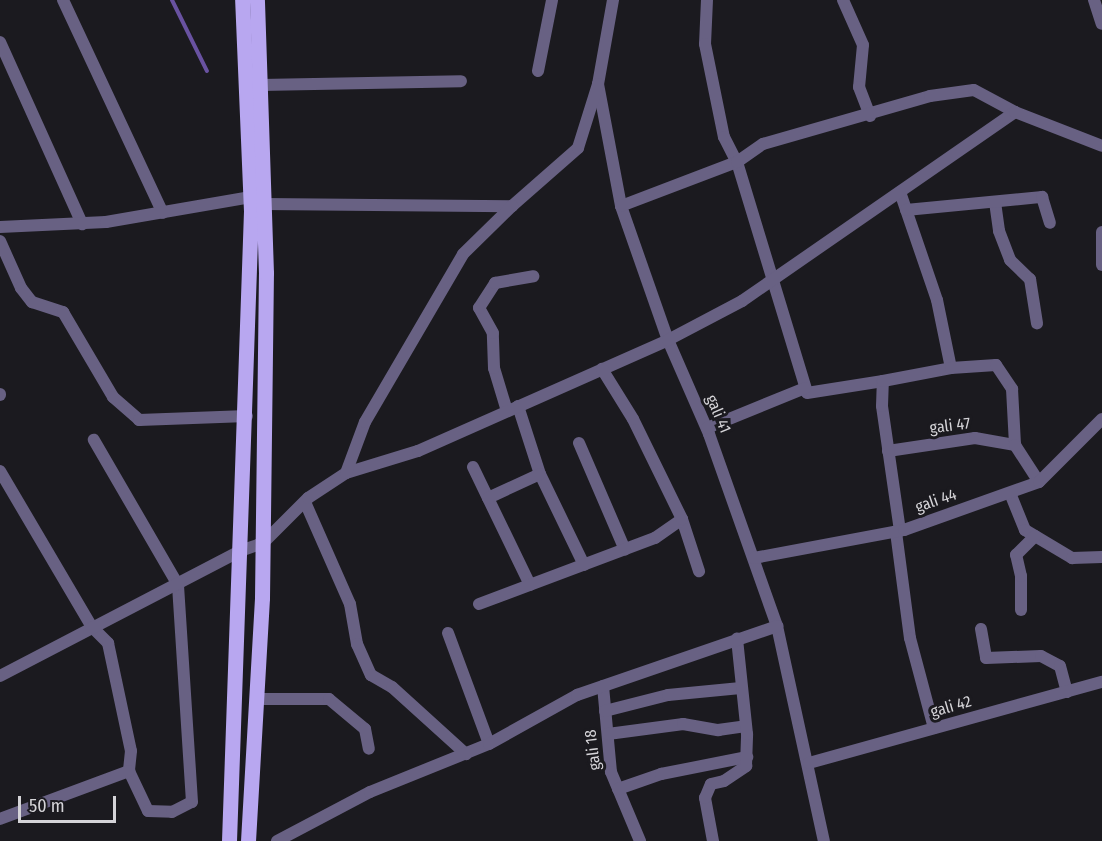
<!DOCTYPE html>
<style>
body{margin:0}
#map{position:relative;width:1102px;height:841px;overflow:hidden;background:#1b1a1f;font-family:"Fira Sans Condensed",sans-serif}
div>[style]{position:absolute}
.stream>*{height:4px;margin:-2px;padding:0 2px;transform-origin:2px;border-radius:2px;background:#6952a1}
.minor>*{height:12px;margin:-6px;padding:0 6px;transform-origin:6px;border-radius:6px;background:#686183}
.tertiary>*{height:12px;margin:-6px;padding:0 6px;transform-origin:6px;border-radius:6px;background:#686183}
.primary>*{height:15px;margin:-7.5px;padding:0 7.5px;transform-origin:7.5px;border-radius:7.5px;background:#b8a7f0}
span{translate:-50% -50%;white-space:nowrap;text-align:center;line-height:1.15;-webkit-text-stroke:6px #1b1a1f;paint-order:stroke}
.street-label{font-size:16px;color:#d5d4d8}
.scale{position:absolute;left:18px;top:796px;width:98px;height:27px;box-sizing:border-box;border:3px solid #d5d4d8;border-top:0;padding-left:8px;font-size:18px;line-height:21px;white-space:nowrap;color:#d5d4d8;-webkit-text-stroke:4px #1b1a1f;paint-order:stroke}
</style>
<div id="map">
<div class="stream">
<div style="left:172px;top:0;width:79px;rotate:63.8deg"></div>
</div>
<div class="minor">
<div style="left:63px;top:0;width:235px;rotate:64.9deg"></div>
<div style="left:613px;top:0;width:85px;rotate:100.1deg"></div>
<div style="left:598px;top:84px;width:124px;rotate:79.3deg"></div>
<div style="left:621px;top:206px;width:142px;rotate:70.7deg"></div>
<div style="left:668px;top:340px;width:103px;rotate:66.4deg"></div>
<div style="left:709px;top:434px;width:204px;rotate:70.5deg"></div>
<div style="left:777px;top:626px;width:220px;rotate:77.7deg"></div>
<div style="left:707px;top:0;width:44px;rotate:92.6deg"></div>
<div style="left:705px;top:44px;width:95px;rotate:78.5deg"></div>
<div style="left:724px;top:137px;width:28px;rotate:63deg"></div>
<div style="left:737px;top:162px;width:241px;rotate:73.1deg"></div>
<div style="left:807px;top:393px;width:77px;rotate:-9deg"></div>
<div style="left:843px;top:0;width:49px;rotate:66deg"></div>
<div style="left:863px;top:45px;width:42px;rotate:95.4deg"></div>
<div style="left:859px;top:87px;width:31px;rotate:69deg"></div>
<div style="left:1094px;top:0;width:25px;rotate:72deg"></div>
<div style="left:0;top:42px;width:200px;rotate:65.7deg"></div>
<div style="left:538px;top:71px;width:72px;rotate:-78.8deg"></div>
<div style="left:261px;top:85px;width:200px;rotate:-1.1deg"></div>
<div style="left:900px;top:192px;width:114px;rotate:71.1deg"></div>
<div style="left:937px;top:300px;width:69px;rotate:78.4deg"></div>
<div style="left:995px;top:202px;width:29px;rotate:82deg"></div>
<div style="left:999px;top:231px;width:31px;rotate:69deg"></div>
<div style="left:1010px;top:260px;width:28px;rotate:44deg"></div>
<div style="left:1030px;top:279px;width:45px;rotate:81deg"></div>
<div style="left:621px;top:206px;width:124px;rotate:-20.8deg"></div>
<div style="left:737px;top:162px;width:32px;rotate:-35deg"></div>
<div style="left:763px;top:144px;width:174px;rotate:-16deg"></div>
<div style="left:930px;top:96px;width:44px;rotate:-7.8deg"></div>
<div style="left:974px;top:90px;width:47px;rotate:28.2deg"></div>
<div style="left:906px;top:210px;width:137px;rotate:-5.5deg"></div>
<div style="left:1042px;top:197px;width:27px;rotate:73deg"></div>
<div style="left:1102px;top:232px;width:33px;rotate:90deg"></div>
<div style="left:0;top:241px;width:51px;rotate:65.9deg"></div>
<div style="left:21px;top:288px;width:18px;rotate:52deg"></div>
<div style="left:32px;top:302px;width:33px;rotate:18deg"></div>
<div style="left:63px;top:312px;width:99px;rotate:59.5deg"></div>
<div style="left:113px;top:397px;width:35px;rotate:41deg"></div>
<div style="left:139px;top:420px;width:108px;rotate:-2.1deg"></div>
<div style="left:0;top:394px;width:1px;rotate:90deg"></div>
<div style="left:518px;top:406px;width:71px;rotate:72.1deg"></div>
<div style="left:540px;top:474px;width:101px;rotate:64.2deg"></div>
<div style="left:507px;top:411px;width:45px;rotate:-106.8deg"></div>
<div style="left:494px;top:368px;width:35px;rotate:-92deg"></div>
<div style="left:493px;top:333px;width:29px;rotate:-119deg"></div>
<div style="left:479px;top:308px;width:30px;rotate:-57deg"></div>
<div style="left:495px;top:283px;width:39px;rotate:-10deg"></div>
<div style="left:707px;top:428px;width:106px;rotate:-22.2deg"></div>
<div style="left:579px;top:443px;width:116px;rotate:66.7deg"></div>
<div style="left:888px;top:451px;width:88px;rotate:-8.5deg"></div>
<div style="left:975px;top:438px;width:41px;rotate:9.9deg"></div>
<div style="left:473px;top:467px;width:131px;rotate:64.2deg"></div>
<div style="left:0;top:471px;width:181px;rotate:59.5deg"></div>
<div style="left:92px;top:627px;width:23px;rotate:45deg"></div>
<div style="left:108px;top:643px;width:110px;rotate:78deg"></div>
<div style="left:131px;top:751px;width:20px;rotate:96deg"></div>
<div style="left:129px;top:771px;width:44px;rotate:64.6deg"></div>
<div style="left:148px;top:811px;width:24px;rotate:2deg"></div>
<div style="left:172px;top:812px;width:22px;rotate:-27deg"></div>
<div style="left:192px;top:802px;width:217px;rotate:-93.7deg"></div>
<div style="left:178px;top:585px;width:168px;rotate:-120.1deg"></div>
<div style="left:346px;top:473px;width:75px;rotate:-17deg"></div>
<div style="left:418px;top:451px;width:274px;rotate:-23.9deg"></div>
<div style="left:668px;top:340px;width:84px;rotate:-27.8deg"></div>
<div style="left:742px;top:301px;width:332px;rotate:-34.7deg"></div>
<div style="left:1015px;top:112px;width:93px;rotate:21.3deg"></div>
<div style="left:1010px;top:493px;width:40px;rotate:68deg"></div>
<div style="left:1025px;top:530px;width:55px;rotate:30.8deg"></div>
<div style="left:1072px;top:558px;width:30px;rotate:-2deg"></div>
<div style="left:488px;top:498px;width:57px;rotate:-24.8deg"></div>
<div style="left:305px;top:502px;width:111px;rotate:66.2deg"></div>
<div style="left:350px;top:604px;width:41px;rotate:80.1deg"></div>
<div style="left:357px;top:644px;width:34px;rotate:66deg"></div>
<div style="left:371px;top:675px;width:24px;rotate:30deg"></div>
<div style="left:392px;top:687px;width:100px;rotate:42.2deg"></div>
<div style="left:682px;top:519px;width:55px;rotate:71.9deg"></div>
<div style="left:900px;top:531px;width:126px;rotate:-98.2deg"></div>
<div style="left:882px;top:406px;width:25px;rotate:-88deg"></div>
<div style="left:883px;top:381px;width:69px;rotate:-10.8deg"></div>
<div style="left:951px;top:368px;width:45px;rotate:-3.8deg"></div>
<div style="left:996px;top:365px;width:29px;rotate:56deg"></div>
<div style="left:1012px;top:389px;width:56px;rotate:86.9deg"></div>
<div style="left:1015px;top:445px;width:44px;rotate:57deg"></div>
<div style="left:896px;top:532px;width:107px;rotate:82.5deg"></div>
<div style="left:910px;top:638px;width:93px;rotate:75.1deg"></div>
<div style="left:754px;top:558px;width:153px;rotate:-10.6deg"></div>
<div style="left:904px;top:530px;width:143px;rotate:-19.6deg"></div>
<div style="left:1039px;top:482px;width:89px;rotate:-45deg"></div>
<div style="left:479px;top:604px;width:188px;rotate:-20.6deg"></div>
<div style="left:655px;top:538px;width:33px;rotate:-35deg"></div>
<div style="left:682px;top:519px;width:111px;rotate:-116.1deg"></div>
<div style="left:633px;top:419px;width:59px;rotate:-121.8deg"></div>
<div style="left:1021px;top:610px;width:34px;rotate:-90deg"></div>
<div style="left:1021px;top:576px;width:22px;rotate:-103deg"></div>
<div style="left:1016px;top:555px;width:27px;rotate:-45deg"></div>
<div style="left:981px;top:629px;width:29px;rotate:80deg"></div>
<div style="left:986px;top:658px;width:55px;rotate:-2.1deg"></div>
<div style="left:1041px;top:656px;width:21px;rotate:28deg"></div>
<div style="left:1060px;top:666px;width:27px;rotate:75deg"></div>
<div style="left:448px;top:633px;width:118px;rotate:69.7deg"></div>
<div style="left:603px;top:686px;width:86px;rotate:84.7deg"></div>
<div style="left:611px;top:772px;width:75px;rotate:67.2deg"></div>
<div style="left:256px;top:699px;width:73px"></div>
<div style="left:329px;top:699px;width:47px;rotate:39.8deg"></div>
<div style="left:365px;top:729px;width:20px;rotate:79deg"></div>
<div style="left:605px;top:711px;width:65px;rotate:-14.3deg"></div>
<div style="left:668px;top:695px;width:73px;rotate:-5.5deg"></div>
<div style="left:608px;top:734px;width:76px;rotate:-7.6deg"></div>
<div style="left:683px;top:724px;width:36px;rotate:10deg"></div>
<div style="left:718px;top:730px;width:28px;rotate:-8deg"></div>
<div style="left:809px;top:763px;width:304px;rotate:-15.5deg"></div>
<div style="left:618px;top:789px;width:46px;rotate:-19.2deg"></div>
<div style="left:661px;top:774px;width:88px;rotate:-11.2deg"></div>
<div style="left:0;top:819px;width:138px;rotate:-20.4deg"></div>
<div style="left:713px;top:841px;width:44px;rotate:-100.5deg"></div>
<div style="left:705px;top:798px;width:15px;rotate:-67deg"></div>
<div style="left:711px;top:784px;width:13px;rotate:-13deg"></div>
<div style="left:724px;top:781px;width:27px;rotate:-34deg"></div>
<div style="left:746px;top:766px;width:32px;rotate:-88deg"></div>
<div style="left:747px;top:734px;width:96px;rotate:-96deg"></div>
</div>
<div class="tertiary">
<div style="left:264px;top:204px;width:248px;rotate:0.5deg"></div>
<div style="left:512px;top:206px;width:88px;rotate:-41.3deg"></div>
<div style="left:578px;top:148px;width:67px;rotate:-72.6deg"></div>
<div style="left:0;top:227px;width:106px;rotate:-2.7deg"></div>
<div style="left:106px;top:222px;width:147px;rotate:-9.8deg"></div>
<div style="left:0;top:676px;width:271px;rotate:-27.5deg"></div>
<div style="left:240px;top:551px;width:24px;rotate:-19deg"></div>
<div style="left:263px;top:543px;width:64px;rotate:-45deg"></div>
<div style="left:308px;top:498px;width:45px;rotate:-33.3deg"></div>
<div style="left:346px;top:473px;width:54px;rotate:-69.6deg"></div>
<div style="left:365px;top:422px;width:194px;rotate:-59.7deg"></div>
<div style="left:463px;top:254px;width:69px;rotate:-44.4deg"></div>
<div style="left:277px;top:841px;width:105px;rotate:-27.8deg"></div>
<div style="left:370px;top:792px;width:128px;rotate:-22deg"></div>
<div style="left:489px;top:744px;width:101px;rotate:-29.1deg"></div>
<div style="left:577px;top:695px;width:212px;rotate:-19deg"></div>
</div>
<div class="primary">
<div style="left:229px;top:841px;width:630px;rotate:-88deg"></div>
<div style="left:251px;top:211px;width:211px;rotate:-92.4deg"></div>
<div style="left:248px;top:841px;width:243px;rotate:-86.7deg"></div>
<div style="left:262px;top:598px;width:325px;rotate:-89.3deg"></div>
<div style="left:266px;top:273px;width:273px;rotate:-91.9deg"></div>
</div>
<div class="street-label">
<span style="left:718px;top:414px;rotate:67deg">gali 41</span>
<span style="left:950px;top:426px;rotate:-7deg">gali 47</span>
<span style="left:936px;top:501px;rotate:-19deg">gali 44</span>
<span style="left:951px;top:707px;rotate:-16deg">gali 42</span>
<span style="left:593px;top:750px;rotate:-97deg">gali 18</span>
</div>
<div class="scale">50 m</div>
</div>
